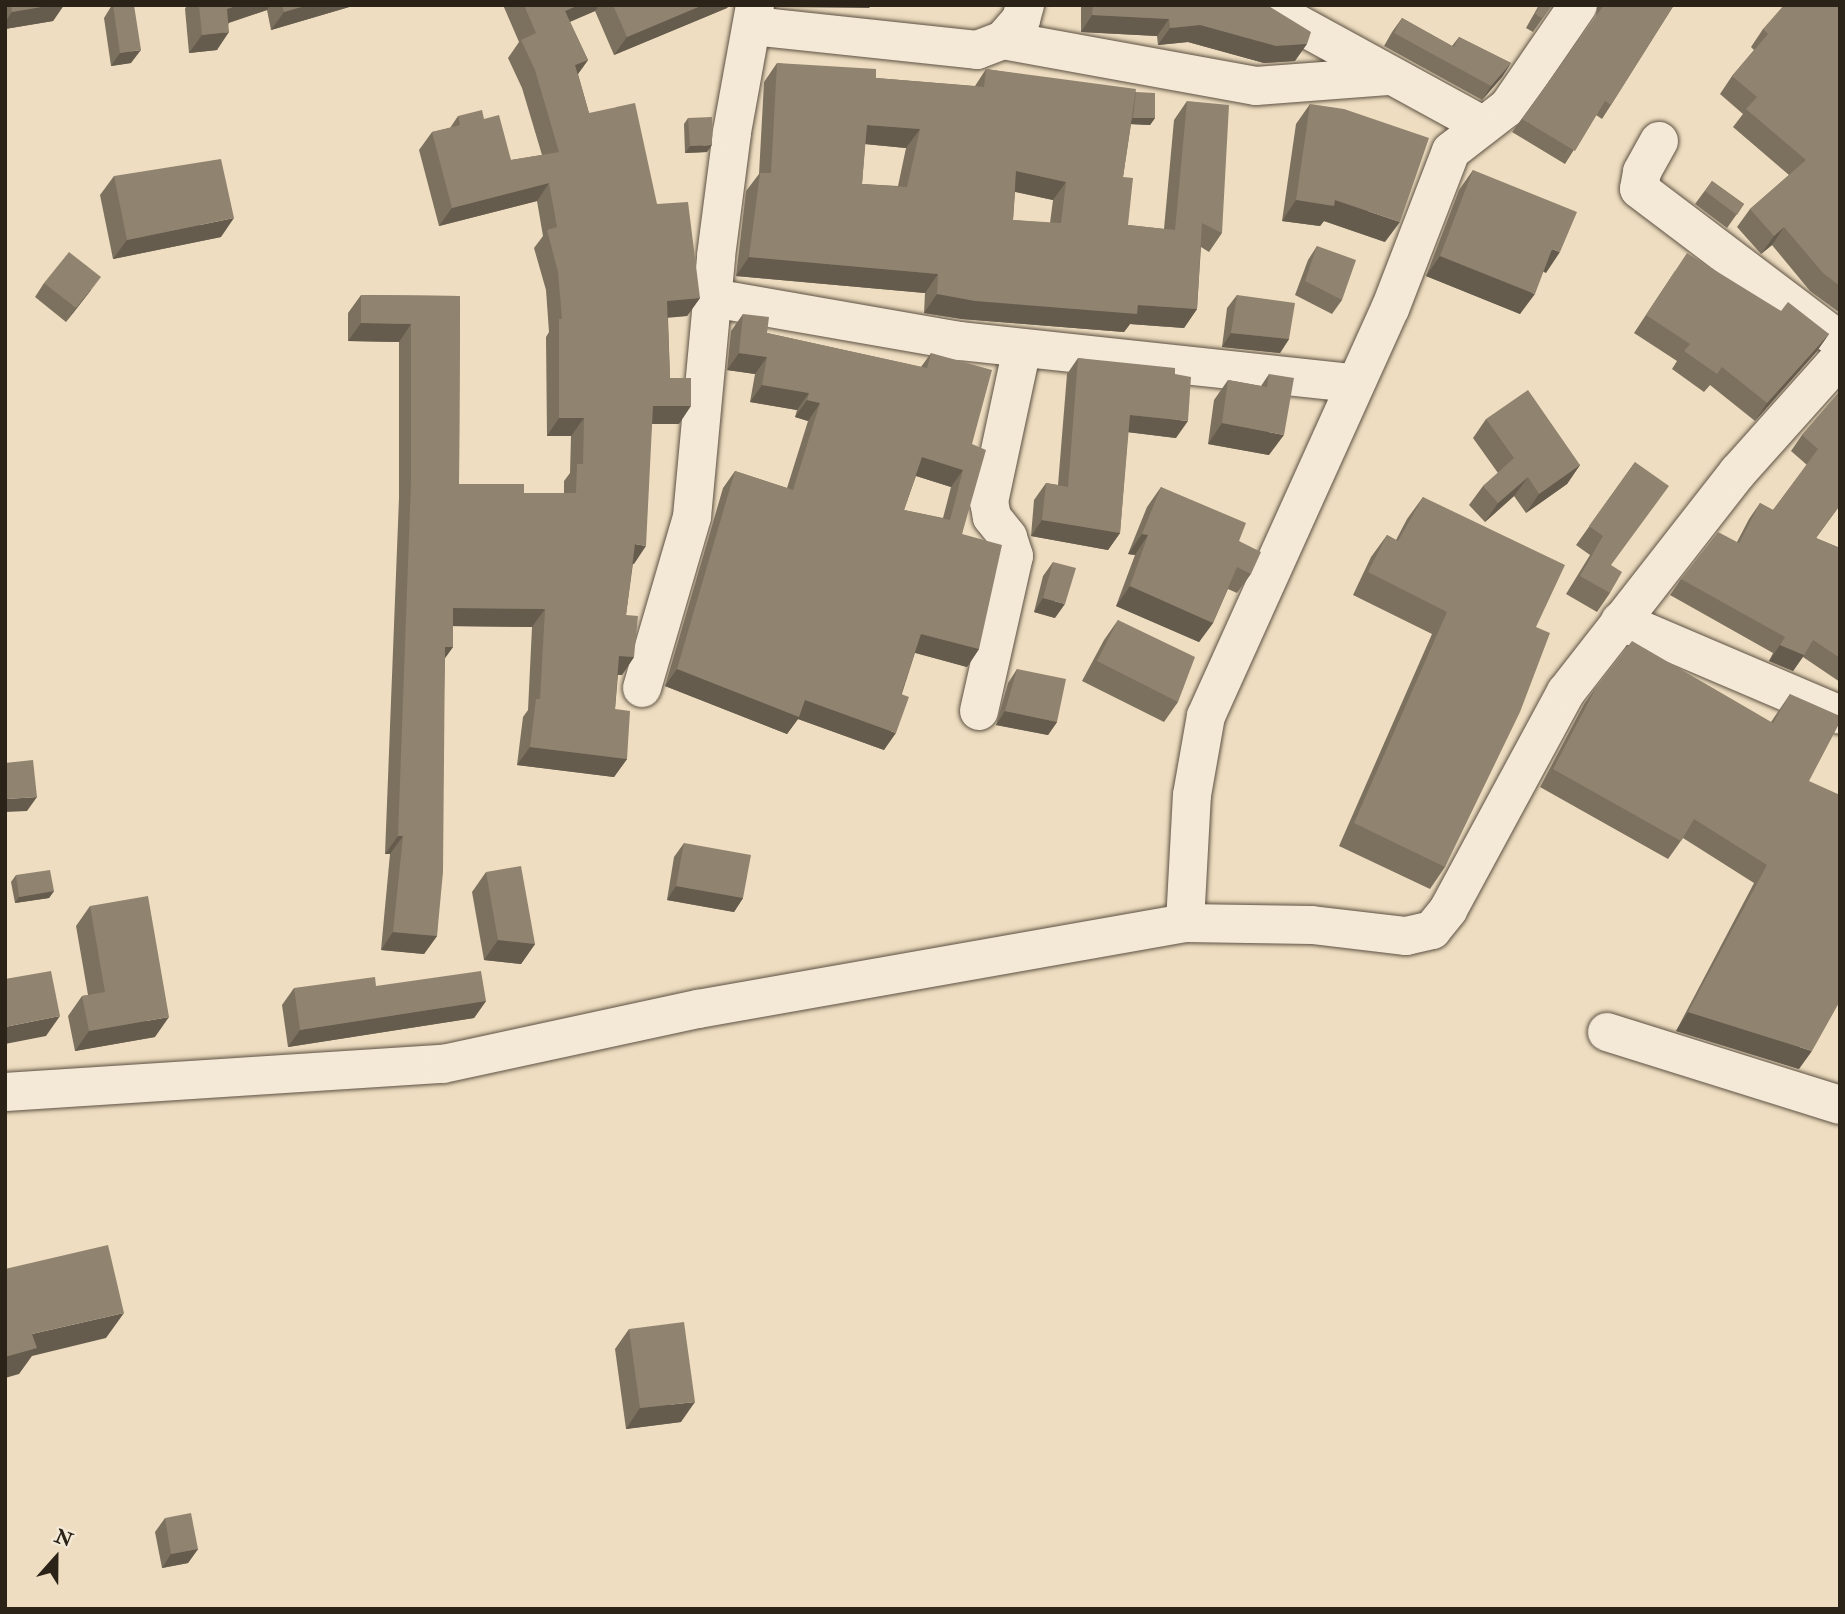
<!DOCTYPE html>
<style>
body{margin:0}
#map{position:relative;width:1845px;height:1614px;overflow:hidden;background:#eeddc0;font-family:"IM FELL Double Pica",serif}
div>[style]{position:absolute}
.roads{filter:drop-shadow(0 0 2px #5c5142) drop-shadow(0 0 2px #5c5142)}
.minor>*{height:38px;margin:-19px;padding:0 19px;transform-origin:19px;border-radius:19px;background:#f4e9d6}
.wall>*{inset:0;background:#7c715f}
.shaded-wall>*{inset:0;background:#655c4e}
.building>*{inset:0;background:#90836f}
span{translate:-50% -50%;white-space:nowrap;text-align:center;line-height:1.15;-webkit-text-stroke:6px #f4e9d6;paint-order:stroke}
.frame{position:absolute;inset:0;border:7px solid #2b2218;pointer-events:none}
.north{position:absolute;left:21px;top:1523px;width:70px;height:70px;-webkit-text-stroke:5px #f4e9d6;paint-order:stroke;rotate:21deg;font-size:19px;font-weight:700;line-height:28px;text-align:center;color:#2b2218}
.north::after{content:'';display:block;margin:auto;width:24px;height:32px;background:#2b2218;clip-path:polygon(50% 0,100% 100%,50% 72%,0 100%)}
</style>
<div id="map">
<div class="roads">
<div class="minor">
<div style="left:1263px;top:5px;width:250px;rotate:28.7deg"></div>
<div style="left:753px;top:26px;width:225px;rotate:6.1deg"></div>
<div style="left:977px;top:50px;width:28px;rotate:-21deg"></div>
<div style="left:1003px;top:40px;width:28px;rotate:-49deg"></div>
<div style="left:1021px;top:19px;width:15px;rotate:-74deg"></div>
<div style="left:1003px;top:40px;width:257px;rotate:10.3deg"></div>
<div style="left:1256px;top:86px;width:132px;rotate:-4.3deg"></div>
<div style="left:1659px;top:141px;width:35px;rotate:119deg"></div>
<div style="left:1642px;top:172px;width:17px;rotate:100deg"></div>
<div style="left:1639px;top:189px;width:252px;rotate:37.1deg"></div>
<div style="left:713px;top:298px;width:250px;rotate:9.9deg"></div>
<div style="left:959px;top:341px;width:398px;rotate:6.1deg"></div>
<div style="left:1620px;top:621px;width:239px;rotate:23.1deg"></div>
<div style="left:642px;top:688px;width:178px;rotate:-73.7deg"></div>
<div style="left:692px;top:517px;width:262px;rotate:-84.7deg"></div>
<div style="left:716px;top:256px;width:125px;rotate:-82.6deg"></div>
<div style="left:732px;top:132px;width:129px;rotate:-79.7deg"></div>
<div style="left:979px;top:711px;width:159px;rotate:-77.3deg"></div>
<div style="left:1014px;top:556px;width:20px;rotate:-108deg"></div>
<div style="left:1008px;top:537px;width:26px;rotate:-129deg"></div>
<div style="left:992px;top:517px;width:15px;rotate:-101deg"></div>
<div style="left:989px;top:502px;width:157px;rotate:-77.9deg"></div>
<div style="left:1185px;top:923px;width:128px;rotate:-86.9deg"></div>
<div style="left:1192px;top:795px;width:80px;rotate:-80deg"></div>
<div style="left:1206px;top:716px;width:447px;rotate:-65.7deg"></div>
<div style="left:1390px;top:309px;width:169px;rotate:-68.9deg"></div>
<div style="left:1451px;top:151px;width:72px;rotate:-37.7deg"></div>
<div style="left:1508px;top:107px;width:124px;rotate:-55.5deg"></div>
<div style="left:1607px;top:1032px;width:244px;rotate:17.4deg"></div>
<div style="left:5px;top:1092px;width:439px;rotate:-3.7deg"></div>
<div style="left:443px;top:1064px;width:261px;rotate:-12.2deg"></div>
<div style="left:698px;top:1009px;width:495px;rotate:-10deg"></div>
<div style="left:1185px;top:923px;width:127px;rotate:0.9deg"></div>
<div style="left:1312px;top:925px;width:95px;rotate:6.7deg"></div>
<div style="left:1406px;top:936px;width:27px;rotate:-13deg"></div>
<div style="left:1432px;top:930px;width:26px;rotate:-51deg"></div>
<div style="left:1448px;top:910px;width:248px;rotate:-61.6deg"></div>
<div style="left:1566px;top:692px;width:279px;rotate:-52deg"></div>
<div style="left:1738px;top:472px;width:153px;rotate:-48.2deg"></div>
</div>
</div>
<div class="wall">
<div style="clip-path:polygon(5px 5px,64px 5px,53px 21px,5px 29px)"></div>
<div style="clip-path:polygon(112px 5px,134px 5px,131px 63px,111px 66px,104px 18px)"></div>
<div style="clip-path:polygon(187px 5px,356px 5px,271px 30px,267px 10px,229px 23px,217px 50px,189px 53px,185px 9px)"></div>
<div style="clip-path:polygon(503px 5px,729px 5px,727px 8px,614px 55px,595px 11px,570px 22px,588px 60px,578px 74px,589px 113px,657px 204px,700px 298px,687px 316px,668px 317px,670px 378px,679px 424px,652px 424px,626px 615px,634px 657px,622px 675px,618px 675px,615px 709px,627px 759px,614px 777px,517px 765px,523px 717px,528px 710px,532px 627px,453px 626px,453px 647px,445px 658px,437px 936px,424px 954px,381px 950px,390px 854px,385px 854px,399px 498px,399px 342px,348px 341px,348px 313px,361px 295px,460px 296px,459px 484px,524px 493px,564px 493px,564px 481px,570px 473px,571px 436px,547px 436px,546px 337px,549px 332px,546px 290px,534px 248px,543px 236px,537px 201px,439px 226px,419px 150px,432px 132px,450px 128px,458px 116px,484px 119px,511px 160px,542px 155px,522px 88px,508px 58px,519px 42px)"></div>
<div style="clip-path:polygon(1081px 5px,1267px 5px,1295px 61px,1264px 63px,1188px 42px,1158px 45px,1157px 36px,1081px 32px)"></div>
<div style="clip-path:polygon(1539px 5px,1552px 5px,1533px 32px,1526px 28px)"></div>
<div style="clip-path:polygon(1597px 5px,1674px 5px,1611px 105px,1602px 119px,1596px 115px,1565px 164px,1512px 132px,1596px 17px)"></div>
<div style="clip-path:polygon(1840px 5px,1840px 313px,1810px 291px,1772px 245px,1761px 254px,1737px 227px,1750px 209px,1789px 175px,1733px 127px,1743px 114px,1720px 94px,1732px 76px,1754px 50px,1751px 47px,1763px 29px)"></div>
<div style="clip-path:polygon(1402px 18px,1452px 46px,1459px 37px,1511px 63px,1502px 77px,1482px 100px,1384px 46px,1392px 32px)"></div>
<div style="clip-path:polygon(evenodd,777px 63px,876px 78px,975px 86px,986px 69px,1136px 92px,1155px 118px,1150px 125px,1131px 124px,1123px 177px,1128px 225px,1164px 229px,1174px 120px,1187px 101px,1222px 233px,1209px 252px,1201px 247px,1197px 309px,1184px 328px,1130px 324px,1124px 332px,962px 319px,924px 313px,925px 293px,736px 276px,746px 191px,759px 174px,764px 82px,777px 63px,865px 144px,906px 148px,898px 186px,862px 184px,865px 144px,777px 63px,1015px 192px,1053px 200px,1050px 223px,1013px 220px,1015px 192px)"></div>
<div style="clip-path:polygon(1310px 104px,1385px 242px,1324px 221px,1320px 226px,1282px 221px,1296px 124px)"></div>
<div style="clip-path:polygon(688px 118px,707px 152px,685px 153px,684px 124px)"></div>
<div style="clip-path:polygon(1473px 170px,1546px 273px,1543px 271px,1520px 314px,1426px 276px,1459px 190px)"></div>
<div style="clip-path:polygon(114px 176px,221px 237px,113px 259px,100px 195px)"></div>
<div style="clip-path:polygon(1712px 181px,1744px 204px,1727px 228px,1695px 204px)"></div>
<div style="clip-path:polygon(1317px 246px,1342px 300px,1332px 314px,1295px 295px,1308px 260px)"></div>
<div style="clip-path:polygon(1675px 271px,1781px 311px,1829px 334px,1817px 351px,1755px 421px,1710px 385px,1704px 392px,1672px 369px,1677px 361px,1634px 333px)"></div>
<div style="clip-path:polygon(44px 283px,91px 290px,66px 322px,35px 297px)"></div>
<div style="clip-path:polygon(1237px 295px,1289px 339px,1280px 353px,1222px 347px,1227px 308px)"></div>
<div style="clip-path:polygon(evenodd,743px 314px,767px 333px,921px 367px,931px 353px,972px 444px,962px 534px,979px 649px,967px 667px,915px 653px,884px 750px,798px 719px,787px 734px,665px 686px,723px 488px,735px 471px,787px 488px,808px 421px,795px 417px,797px 410px,750px 402px,755px 374px,727px 370px,731px 331px,743px 314px,916px 476px,951px 487px,943px 518px,904px 510px,916px 476px)"></div>
<div style="clip-path:polygon(1078px 358px,1175px 374px,1176px 438px,1128px 432px,1120px 533px,1108px 550px,1031px 536px,1034px 500px,1046px 483px,1058px 485px,1067px 374px)"></div>
<div style="clip-path:polygon(1269px 374px,1269px 455px,1208px 444px,1214px 400px,1228px 380px,1261px 386px)"></div>
<div style="clip-path:polygon(1840px 391px,1840px 509px,1838px 508px,1816px 538px,1840px 548px,1840px 682px,1803px 657px,1793px 671px,1769px 661px,1773px 653px,1670px 595px,1681px 579px,1737px 542px,1749px 519px,1760px 503px,1773px 510px,1807px 465px,1791px 451px,1802px 435px)"></div>
<div style="clip-path:polygon(1486px 419px,1580px 465px,1567px 484px,1526px 513px,1514px 496px,1485px 522px,1469px 505px,1483px 486px,1498px 473px,1473px 438px)"></div>
<div style="clip-path:polygon(1635px 462px,1611px 565px,1610px 593px,1597px 612px,1566px 594px,1590px 555px,1576px 545px)"></div>
<div style="clip-path:polygon(1161px 487px,1239px 541px,1251px 574px,1237px 593px,1228px 589px,1213px 623px,1199px 642px,1116px 606px,1135px 555px,1128px 554px,1147px 507px)"></div>
<div style="clip-path:polygon(1423px 497px,1536px 627px,1445px 867px,1430px 889px,1339px 846px,1432px 634px,1353px 595px,1371px 557px,1387px 535px,1396px 540px,1407px 519px)"></div>
<div style="clip-path:polygon(1053px 562px,1055px 618px,1034px 612px,1043px 576px)"></div>
<div style="clip-path:polygon(1118px 620px,1178px 702px,1164px 722px,1082px 681px,1104px 640px)"></div>
<div style="clip-path:polygon(1017px 669px,1057px 722px,1048px 735px,996px 725px,1008px 683px)"></div>
<div style="clip-path:polygon(1597px 686px,1771px 722px,1790px 694px,1809px 781px,1799px 1069px,1676px 1031px,1754px 883px,1683px 838px,1668px 859px,1540px 787px,1584px 704px)"></div>
<div style="clip-path:polygon(684px 843px,743px 898px,734px 912px,667px 900px,674px 857px)"></div>
<div style="clip-path:polygon(486px 872px,535px 944px,521px 964px,484px 960px,472px 892px)"></div>
<div style="clip-path:polygon(16px 875px,54px 891px,49px 898px,15px 903px,11px 882px)"></div>
<div style="clip-path:polygon(90px 906px,155px 1037px,75px 1051px,68px 1016px,82px 996px,88px 995px,76px 926px)"></div>
<div style="clip-path:polygon(376px 986px,486px 1001px,474px 1018px,288px 1047px,282px 1005px,294px 988px)"></div>
<div style="clip-path:polygon(629px 1329px,681px 1422px,626px 1429px,615px 1349px)"></div>
<div style="clip-path:polygon(165px 1518px,198px 1549px,188px 1563px,162px 1568px,155px 1532px)"></div>
</div>
<div class="shaded-wall">
<div style="clip-path:polygon(53px 5px,64px 5px,53px 21px,5px 29px,5px 22px,12px 12px)"></div>
<div style="clip-path:polygon(239px 5px,270px 5px,267px 10px,215px 27px,227px 9px)"></div>
<div style="clip-path:polygon(308px 5px,356px 5px,271px 30px,284px 12px)"></div>
<div style="clip-path:polygon(579px 5px,599px 5px,595px 11px,552px 29px,565px 11px)"></div>
<div style="clip-path:polygon(703px 5px,729px 5px,727px 8px,614px 55px,627px 37px)"></div>
<div style="clip-path:polygon(785px 5px,872px 5px,869px 8px,784px 7px)"></div>
<div style="clip-path:polygon(1092px 15px,1169px 19px,1157px 36px,1081px 32px)"></div>
<div style="clip-path:polygon(1200px 25px,1307px 44px,1295px 61px,1264px 63px,1188px 42px,1158px 45px,1170px 28px)"></div>
<div style="clip-path:polygon(229px 32px,217px 50px,189px 53px,202px 35px)"></div>
<div style="clip-path:polygon(141px 50px,131px 63px,111px 66px,120px 53px)"></div>
<div style="clip-path:polygon(588px 60px,575px 78px,575px 65px)"></div>
<div style="clip-path:polygon(1511px 63px,1502px 77px,1482px 100px,1491px 86px)"></div>
<div style="clip-path:polygon(1133px 118px,1155px 118px,1150px 125px,1128px 124px)"></div>
<div style="clip-path:polygon(867px 125px,920px 129px,906px 148px,854px 143px)"></div>
<div style="clip-path:polygon(712px 145px,707px 152px,685px 153px,690px 146px)"></div>
<div style="clip-path:polygon(1016px 171px,1066px 182px,1053px 200px,1003px 189px)"></div>
<div style="clip-path:polygon(549px 183px,537px 201px,439px 226px,452px 208px)"></div>
<div style="clip-path:polygon(1296px 200px,1335px 200px,1400px 222px,1385px 242px,1324px 221px,1320px 226px,1282px 221px)"></div>
<div style="clip-path:polygon(234px 218px,221px 237px,113px 259px,127px 240px)"></div>
<div style="clip-path:polygon(1784px 227px,1772px 245px,1761px 254px,1774px 236px)"></div>
<div style="clip-path:polygon(1552px 249px,1560px 252px,1546px 273px,1538px 269px)"></div>
<div style="clip-path:polygon(1440px 256px,1535px 294px,1520px 314px,1426px 276px)"></div>
<div style="clip-path:polygon(749px 257px,938px 274px,925px 293px,736px 276px)"></div>
<div style="clip-path:polygon(101px 277px,91px 290px,66px 322px,76px 308px)"></div>
<div style="clip-path:polygon(937px 294px,1138px 305px,1197px 309px,1184px 328px,1130px 324px,1124px 332px,962px 319px,924px 313px)"></div>
<div style="clip-path:polygon(700px 298px,687px 316px,655px 319px,667px 301px)"></div>
<div style="clip-path:polygon(361px 323px,411px 324px,399px 342px,348px 341px)"></div>
<div style="clip-path:polygon(1231px 333px,1289px 339px,1280px 353px,1222px 347px)"></div>
<div style="clip-path:polygon(1829px 334px,1817px 351px,1755px 421px,1767px 403px)"></div>
<div style="clip-path:polygon(739px 353px,767px 357px,755px 374px,727px 370px)"></div>
<div style="clip-path:polygon(762px 385px,809px 393px,797px 410px,750px 402px)"></div>
<div style="clip-path:polygon(807px 400px,820px 403px,808px 421px,795px 417px)"></div>
<div style="clip-path:polygon(653px 406px,691px 406px,679px 424px,640px 424px)"></div>
<div style="clip-path:polygon(1130px 415px,1188px 421px,1176px 438px,1118px 431px)"></div>
<div style="clip-path:polygon(559px 418px,584px 418px,571px 436px,547px 436px)"></div>
<div style="clip-path:polygon(1222px 423px,1284px 435px,1269px 455px,1208px 444px)"></div>
<div style="clip-path:polygon(922px 457px,963px 470px,951px 487px,910px 474px)"></div>
<div style="clip-path:polygon(1580px 465px,1567px 484px,1526px 513px,1539px 494px)"></div>
<div style="clip-path:polygon(1528px 477px,1514px 496px,1485px 522px,1498px 503px)"></div>
<div style="clip-path:polygon(1042px 520px,1120px 533px,1108px 550px,1031px 536px)"></div>
<div style="clip-path:polygon(1142px 534px,1148px 535px,1135px 555px,1128px 554px)"></div>
<div style="clip-path:polygon(635px 544px,646px 546px,634px 564px,623px 562px)"></div>
<div style="clip-path:polygon(1130px 586px,1213px 623px,1199px 642px,1116px 606px)"></div>
<div style="clip-path:polygon(1043px 598px,1065px 604px,1055px 618px,1034px 612px)"></div>
<div style="clip-path:polygon(453px 608px,545px 609px,532px 627px,441px 626px)"></div>
<div style="clip-path:polygon(921px 634px,979px 649px,967px 667px,909px 651px)"></div>
<div style="clip-path:polygon(1780px 645px,1804px 655px,1793px 671px,1769px 661px)"></div>
<div style="clip-path:polygon(445px 647px,453px 647px,440px 665px)"></div>
<div style="clip-path:polygon(619px 656px,634px 657px,622px 675px,607px 674px)"></div>
<div style="clip-path:polygon(677px 669px,805px 700px,896px 733px,884px 750px,798px 719px,787px 734px,665px 686px)"></div>
<div style="clip-path:polygon(1005px 711px,1057px 722px,1048px 735px,996px 725px)"></div>
<div style="clip-path:polygon(530px 747px,627px 759px,614px 777px,517px 765px)"></div>
<div style="clip-path:polygon(37px 797px,27px 811px,5px 812px,5px 802px,7px 799px)"></div>
<div style="clip-path:polygon(398px 836px,403px 836px,390px 854px,385px 854px)"></div>
<div style="clip-path:polygon(676px 886px,743px 898px,734px 912px,667px 900px)"></div>
<div style="clip-path:polygon(54px 891px,49px 898px,15px 903px,19px 897px)"></div>
<div style="clip-path:polygon(393px 932px,437px 936px,424px 954px,381px 950px)"></div>
<div style="clip-path:polygon(498px 940px,535px 944px,521px 964px,484px 960px)"></div>
<div style="clip-path:polygon(486px 1001px,474px 1018px,288px 1047px,300px 1030px)"></div>
<div style="clip-path:polygon(1688px 1012px,1812px 1051px,1799px 1069px,1676px 1031px)"></div>
<div style="clip-path:polygon(60px 1016px,46px 1036px,5px 1044px,5px 1027px)"></div>
<div style="clip-path:polygon(169px 1017px,155px 1037px,75px 1051px,89px 1031px)"></div>
<div style="clip-path:polygon(124px 1313px,106px 1338px,32px 1356px,19px 1374px,5px 1378px,5px 1357px,32px 1334px)"></div>
<div style="clip-path:polygon(695px 1402px,681px 1422px,626px 1429px,640px 1408px)"></div>
<div style="clip-path:polygon(198px 1549px,188px 1563px,162px 1568px,171px 1554px)"></div>
</div>
<div class="building">
<div style="clip-path:polygon(11px 5px,53px 5px,12px 12px)"></div>
<div style="clip-path:polygon(113px 5px,134px 5px,141px 50px,120px 53px)"></div>
<div style="clip-path:polygon(199px 5px,239px 5px,227px 9px,229px 32px,202px 35px)"></div>
<div style="clip-path:polygon(282px 5px,308px 5px,284px 12px)"></div>
<div style="clip-path:polygon(524px 5px,579px 5px,565px 11px,588px 60px,575px 65px,589px 113px,635px 103px,657px 204px,688px 202px,700px 298px,667px 301px,670px 378px,691px 378px,691px 406px,653px 406px,646px 546px,635px 544px,626px 615px,638px 616px,634px 657px,619px 656px,615px 709px,630px 711px,627px 759px,530px 747px,536px 699px,540px 699px,545px 609px,453px 608px,453px 647px,445px 647px,443px 872px,437px 936px,393px 932px,403px 836px,398px 836px,411px 481px,411px 324px,361px 323px,361px 295px,460px 296px,459px 484px,524px 484px,524px 493px,576px 493px,577px 464px,583px 464px,584px 418px,559px 418px,559px 319px,562px 319px,558px 272px,547px 230px,557px 227px,549px 183px,452px 208px,432px 132px,460px 125px,458px 116px,482px 110px,484px 119px,499px 115px,511px 160px,559px 152px,535px 70px,521px 40px,536px 33px)"></div>
<div style="clip-path:polygon(613px 5px,703px 5px,627px 37px)"></div>
<div style="clip-path:polygon(1093px 5px,1267px 5px,1311px 32px,1307px 44px,1276px 46px,1200px 25px,1170px 28px,1169px 19px,1092px 15px)"></div>
<div style="clip-path:polygon(1540px 5px,1552px 5px,1542px 18px,1535px 14px)"></div>
<div style="clip-path:polygon(1604px 5px,1674px 5px,1611px 105px,1605px 101px,1575px 151px,1522px 119px)"></div>
<div style="clip-path:polygon(1784px 5px,1840px 5px,1840px 35px,1838px 36px,1840px 37px,1840px 286px,1823px 273px,1784px 227px,1774px 236px,1750px 209px,1806px 160px,1746px 109px,1757px 97px,1732px 76px,1768px 34px,1763px 29px)"></div>
<div style="clip-path:polygon(1402px 18px,1454px 47px,1459px 37px,1511px 63px,1491px 86px,1394px 33px)"></div>
<div style="clip-path:polygon(evenodd,777px 63px,876px 69px,876px 78px,984px 87px,986px 69px,1136px 89px,1123px 177px,1133px 178px,1128px 225px,1175px 230px,1187px 101px,1229px 105px,1222px 233px,1202px 223px,1197px 309px,1138px 305px,1137px 314px,975px 301px,937px 294px,938px 274px,749px 257px,760px 173px,771px 173px,777px 63px,867px 125px,920px 129px,907px 187px,862px 184px,867px 125px,777px 63px,1016px 171px,1066px 182px,1061px 223px,1013px 220px,1016px 171px)"></div>
<div style="clip-path:polygon(1136px 92px,1155px 93px,1155px 118px,1133px 118px)"></div>
<div style="clip-path:polygon(1310px 104px,1344px 109px,1429px 138px,1400px 222px,1335px 200px,1334px 206px,1296px 200px)"></div>
<div style="clip-path:polygon(712px 117px,712px 145px,690px 146px,688px 118px)"></div>
<div style="clip-path:polygon(221px 159px,234px 218px,127px 240px,114px 176px)"></div>
<div style="clip-path:polygon(1473px 170px,1577px 212px,1560px 252px,1552px 249px,1535px 294px,1440px 256px)"></div>
<div style="clip-path:polygon(1712px 181px,1744px 204px,1737px 215px,1705px 191px)"></div>
<div style="clip-path:polygon(1317px 246px,1356px 260px,1342px 300px,1305px 281px)"></div>
<div style="clip-path:polygon(69px 252px,101px 277px,76px 308px,44px 283px)"></div>
<div style="clip-path:polygon(1687px 253px,1781px 311px,1788px 302px,1829px 334px,1767px 403px,1722px 367px,1717px 374px,1684px 351px,1690px 344px,1646px 315px)"></div>
<div style="clip-path:polygon(1237px 295px,1295px 303px,1289px 339px,1231px 333px)"></div>
<div style="clip-path:polygon(evenodd,743px 314px,769px 317px,767px 333px,927px 368px,931px 353px,992px 370px,972px 444px,986px 450px,962px 534px,1002px 545px,979px 649px,921px 634px,901px 694px,909px 697px,896px 733px,805px 700px,799px 717px,677px 669px,735px 471px,793px 490px,820px 403px,807px 400px,809px 393px,762px 385px,767px 357px,739px 353px,743px 314px,922px 457px,963px 470px,950px 520px,904px 510px,922px 457px)"></div>
<div style="clip-path:polygon(1078px 358px,1175px 368px,1175px 374px,1191px 377px,1188px 421px,1130px 415px,1120px 533px,1042px 520px,1046px 483px,1068px 487px)"></div>
<div style="clip-path:polygon(1269px 374px,1294px 378px,1284px 435px,1222px 423px,1228px 380px,1267px 387px)"></div>
<div style="clip-path:polygon(1528px 390px,1580px 465px,1539px 494px,1528px 477px,1498px 503px,1483px 486px,1514px 458px,1486px 419px)"></div>
<div style="clip-path:polygon(1840px 391px,1840px 505px,1816px 538px,1840px 548px,1840px 658px,1813px 640px,1804px 655px,1780px 645px,1785px 637px,1681px 579px,1718px 532px,1739px 543px,1760px 503px,1773px 510px,1818px 449px,1802px 435px)"></div>
<div style="clip-path:polygon(1635px 462px,1669px 486px,1611px 565px,1622px 572px,1610px 593px,1580px 576px,1603px 536px,1589px 526px)"></div>
<div style="clip-path:polygon(1161px 487px,1246px 523px,1239px 541px,1261px 552px,1251px 574px,1237px 567px,1213px 623px,1130px 586px,1148px 535px,1142px 534px)"></div>
<div style="clip-path:polygon(1423px 497px,1565px 565px,1536px 627px,1550px 633px,1520px 712px,1445px 867px,1354px 823px,1447px 612px,1368px 572px,1387px 535px,1398px 541px)"></div>
<div style="clip-path:polygon(1053px 562px,1076px 568px,1065px 604px,1043px 598px)"></div>
<div style="clip-path:polygon(1118px 620px,1195px 657px,1178px 702px,1097px 661px)"></div>
<div style="clip-path:polygon(1632px 641px,1773px 723px,1790px 694px,1840px 716px,1840px 722px,1809px 781px,1840px 795px,1840px 1001px,1812px 1051px,1688px 1012px,1767px 865px,1694px 819px,1681px 841px,1553px 769px,1597px 686px)"></div>
<div style="clip-path:polygon(1017px 669px,1066px 679px,1057px 722px,1005px 711px)"></div>
<div style="clip-path:polygon(33px 760px,37px 797px,7px 799px,5px 763px)"></div>
<div style="clip-path:polygon(684px 843px,751px 855px,743px 898px,676px 886px)"></div>
<div style="clip-path:polygon(521px 866px,535px 944px,498px 940px,486px 872px)"></div>
<div style="clip-path:polygon(50px 870px,54px 891px,19px 897px,16px 875px)"></div>
<div style="clip-path:polygon(148px 896px,169px 1017px,89px 1031px,82px 996px,105px 992px,90px 906px)"></div>
<div style="clip-path:polygon(51px 971px,60px 1016px,5px 1027px,5px 979px)"></div>
<div style="clip-path:polygon(481px 971px,486px 1001px,300px 1030px,294px 988px,375px 977px,376px 986px)"></div>
<div style="clip-path:polygon(108px 1245px,124px 1313px,32px 1334px,37px 1348px,5px 1357px,5px 1269px)"></div>
<div style="clip-path:polygon(684px 1322px,695px 1402px,640px 1408px,629px 1329px)"></div>
<div style="clip-path:polygon(191px 1513px,198px 1549px,171px 1554px,165px 1518px)"></div>
</div>
<div class="frame"></div>
<div class="north">N</div>
</div>
